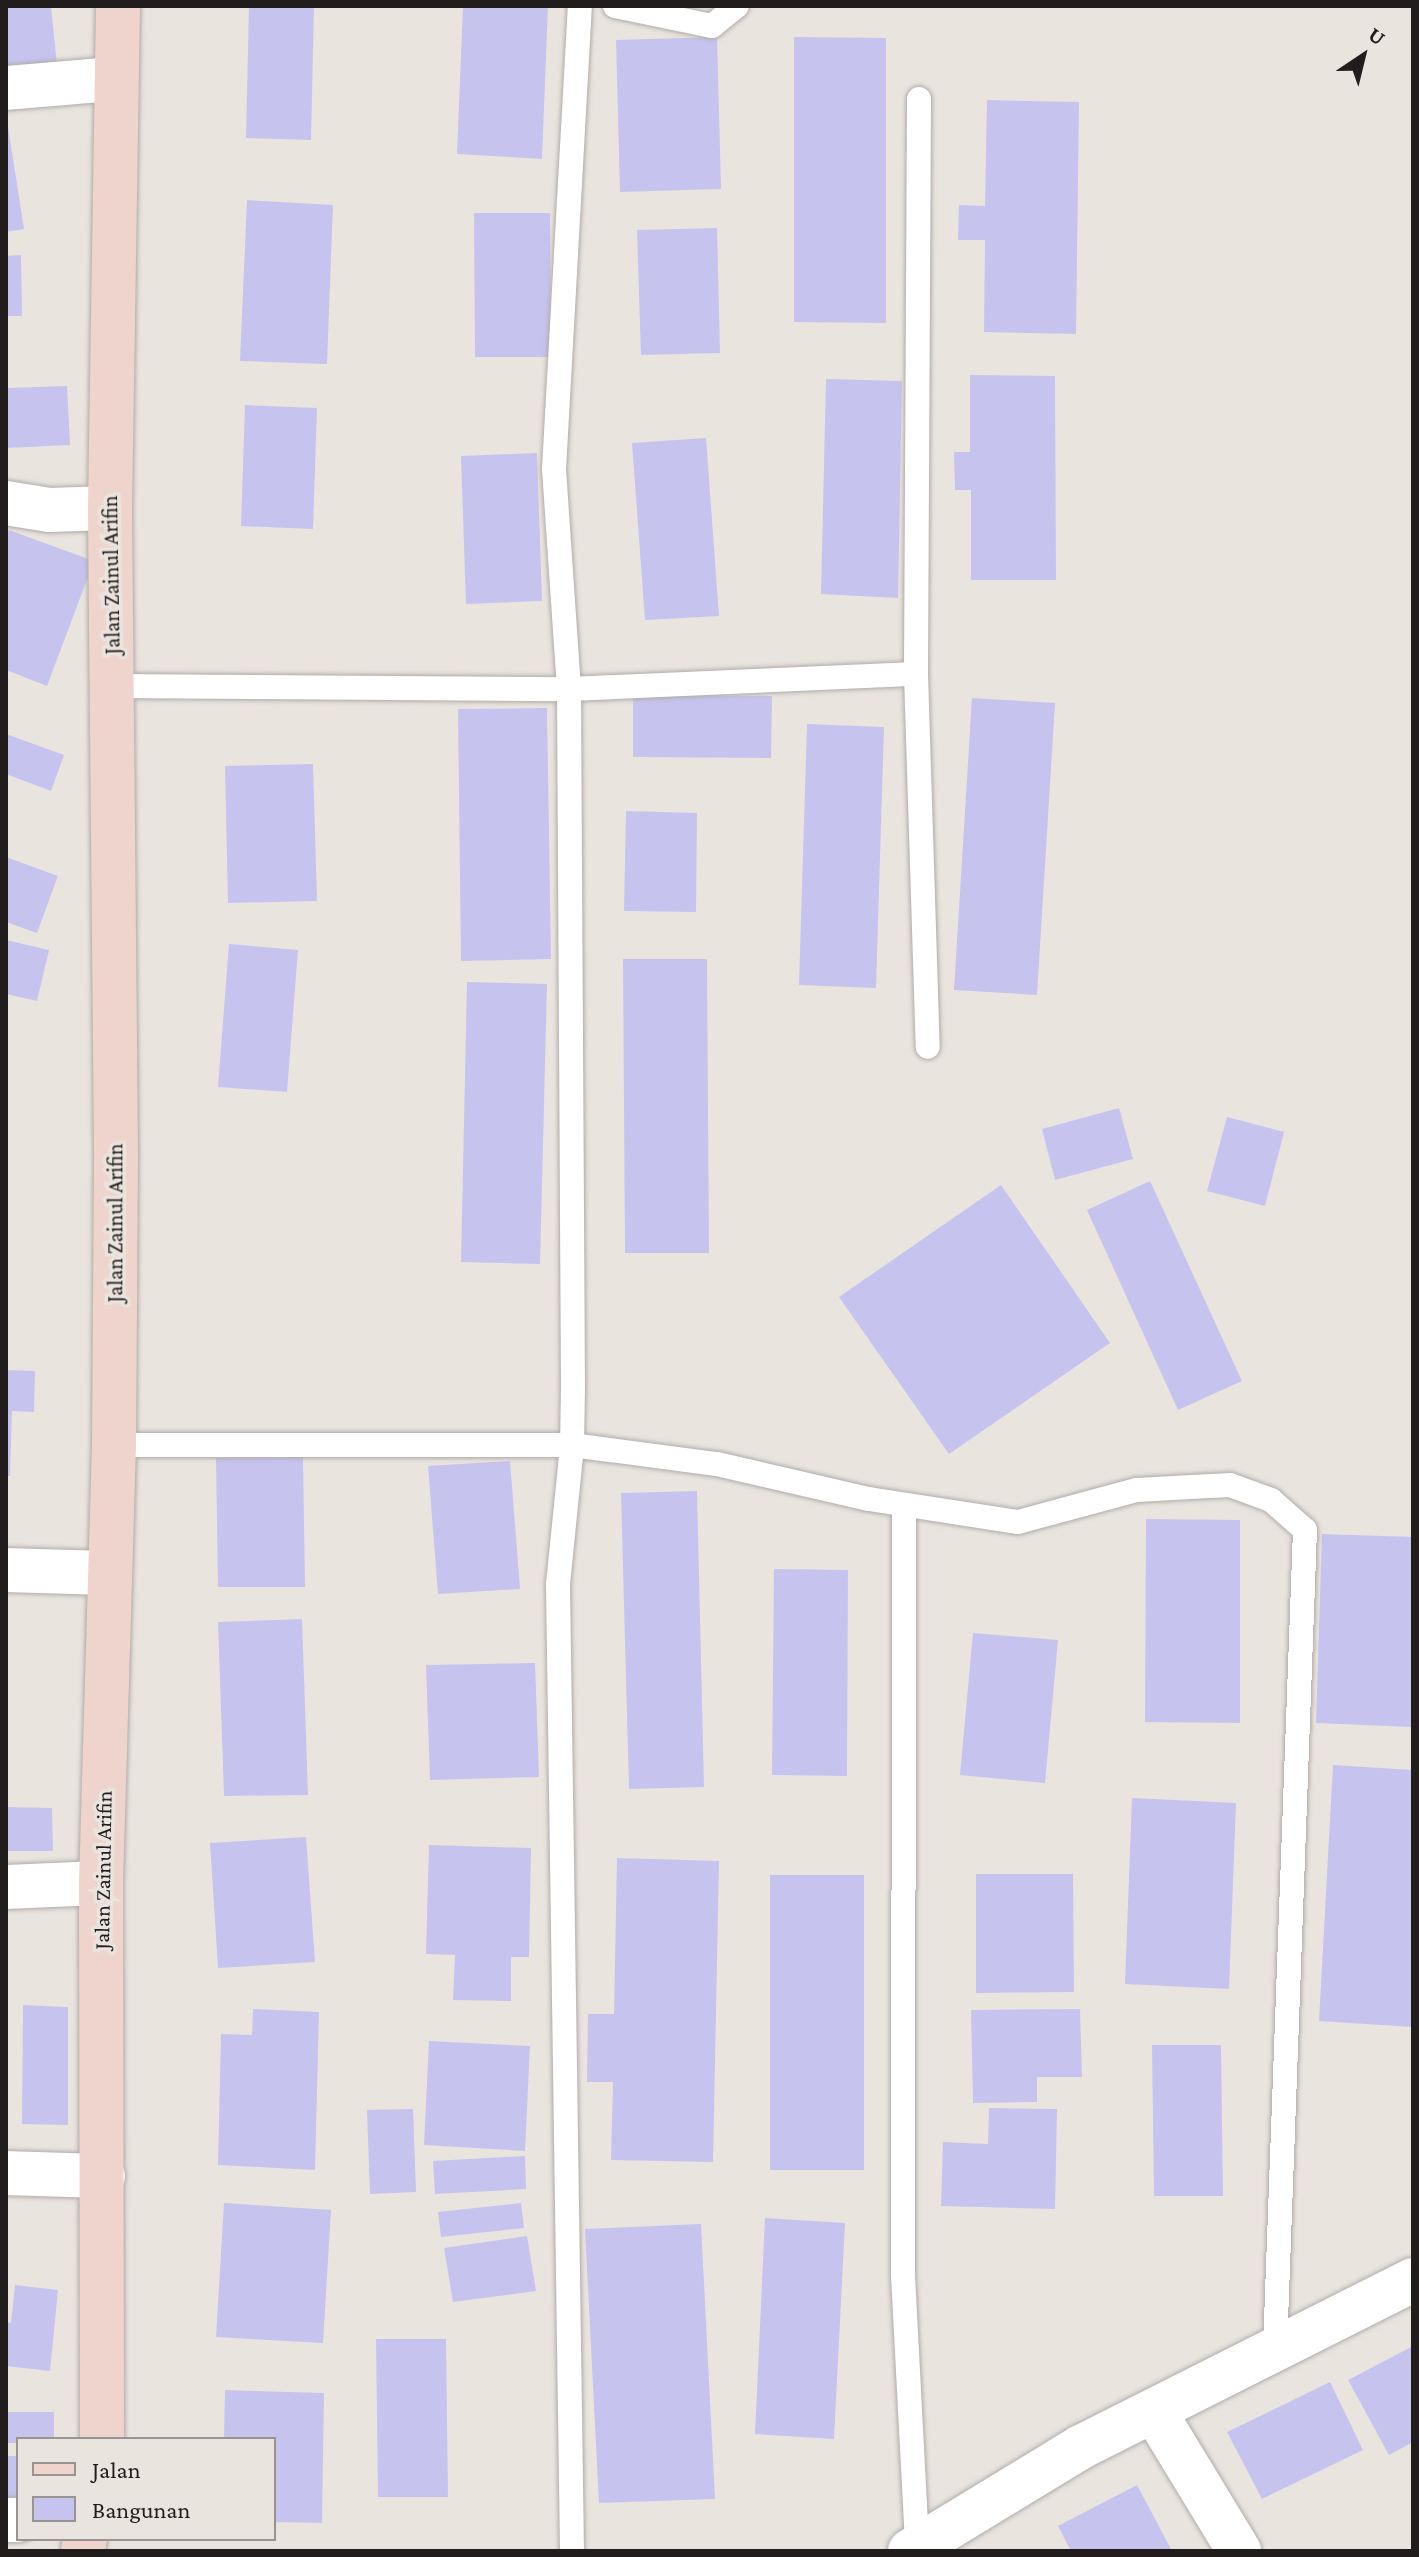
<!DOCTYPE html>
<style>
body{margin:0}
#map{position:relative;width:1419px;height:2557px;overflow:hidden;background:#eae4df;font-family:"Crimson Pro",serif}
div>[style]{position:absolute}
.building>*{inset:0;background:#c6c4ee}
.roads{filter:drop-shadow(0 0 2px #b1aba7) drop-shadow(0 0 2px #b1aba7)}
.lane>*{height:24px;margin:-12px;padding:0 12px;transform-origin:12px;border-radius:12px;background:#fff}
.street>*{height:44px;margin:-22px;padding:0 22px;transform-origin:22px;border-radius:22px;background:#fff}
.secondary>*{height:44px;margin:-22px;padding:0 22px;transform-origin:22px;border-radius:22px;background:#efd4cd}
span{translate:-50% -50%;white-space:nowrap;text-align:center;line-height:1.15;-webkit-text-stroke:7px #eae4df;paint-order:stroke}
.street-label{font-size:22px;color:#201d1c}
.frame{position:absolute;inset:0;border:8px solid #201d1c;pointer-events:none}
.legend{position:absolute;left:16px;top:2437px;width:260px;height:104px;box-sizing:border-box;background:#eae4df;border:2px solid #999491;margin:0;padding:10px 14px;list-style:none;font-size:24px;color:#201d1c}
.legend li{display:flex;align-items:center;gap:16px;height:40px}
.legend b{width:40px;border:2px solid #999491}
.north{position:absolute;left:1323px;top:16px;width:80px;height:80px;-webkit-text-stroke:6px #eae4df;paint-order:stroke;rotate:35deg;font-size:22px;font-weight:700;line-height:32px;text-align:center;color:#201d1c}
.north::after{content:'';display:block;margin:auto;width:28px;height:36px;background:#201d1c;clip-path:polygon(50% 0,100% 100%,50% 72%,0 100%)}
</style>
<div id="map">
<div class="building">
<div style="clip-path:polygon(6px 6px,51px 6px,57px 65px,6px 69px)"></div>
<div style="clip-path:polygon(249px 6px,314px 6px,311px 140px,246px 138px)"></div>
<div style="clip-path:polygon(463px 6px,548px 6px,542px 159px,457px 154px)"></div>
<div style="clip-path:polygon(717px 37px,721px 189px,620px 192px,616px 40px)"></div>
<div style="clip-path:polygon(794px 37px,886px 38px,886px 323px,794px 322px)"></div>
<div style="clip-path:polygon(987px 100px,1079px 102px,1076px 334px,984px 332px,985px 240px,958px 240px,959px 205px,985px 206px)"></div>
<div style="clip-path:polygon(6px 114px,24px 229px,6px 232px)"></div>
<div style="clip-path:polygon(247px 200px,333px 205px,327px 364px,240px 361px)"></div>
<div style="clip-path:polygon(474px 213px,550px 213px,551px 357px,475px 357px)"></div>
<div style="clip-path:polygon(717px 228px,720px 353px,641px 355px,637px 230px)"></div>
<div style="clip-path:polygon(21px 255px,22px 316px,6px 316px,6px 256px)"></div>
<div style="clip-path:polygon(970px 375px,1055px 376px,1056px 580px,971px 580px,971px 490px,955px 490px,954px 452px,970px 452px)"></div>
<div style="clip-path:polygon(826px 379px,902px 381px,898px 598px,821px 594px)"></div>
<div style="clip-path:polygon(67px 386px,70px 445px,6px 448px,6px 388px)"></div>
<div style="clip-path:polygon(245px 405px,317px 408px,313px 529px,241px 526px)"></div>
<div style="clip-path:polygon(706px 438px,719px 616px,645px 620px,632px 443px)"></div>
<div style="clip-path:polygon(537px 453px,542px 601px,466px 604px,461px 456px)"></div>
<div style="clip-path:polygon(9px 530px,94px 561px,47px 686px,6px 670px,6px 538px)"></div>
<div style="clip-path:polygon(633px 695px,772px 696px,771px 758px,633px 757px)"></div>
<div style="clip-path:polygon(972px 698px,1055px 703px,1037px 995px,954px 990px)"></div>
<div style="clip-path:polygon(547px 708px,551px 959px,461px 961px,458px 709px)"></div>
<div style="clip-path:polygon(807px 724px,884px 727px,876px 988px,799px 985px)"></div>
<div style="clip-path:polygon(6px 734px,64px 755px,51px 791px,6px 774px)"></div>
<div style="clip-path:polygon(313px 764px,317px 901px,228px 903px,225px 766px)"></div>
<div style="clip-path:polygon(626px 811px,697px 813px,696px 912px,624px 911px)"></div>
<div style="clip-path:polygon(6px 857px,58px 876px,37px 933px,6px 922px)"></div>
<div style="clip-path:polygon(6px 940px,49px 950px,37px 1001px,6px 994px)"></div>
<div style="clip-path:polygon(229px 944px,298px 950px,287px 1092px,218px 1087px)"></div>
<div style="clip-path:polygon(623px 959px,707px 959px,709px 1253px,625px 1253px)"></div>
<div style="clip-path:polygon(467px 982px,547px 984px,540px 1264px,461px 1262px)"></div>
<div style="clip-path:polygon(1119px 1108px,1133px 1159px,1055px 1180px,1042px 1129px)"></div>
<div style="clip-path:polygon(1227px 1117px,1284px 1132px,1265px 1206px,1207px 1191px)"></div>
<div style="clip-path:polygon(1150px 1181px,1242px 1381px,1178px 1410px,1087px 1210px)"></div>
<div style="clip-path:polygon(1001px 1185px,1110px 1343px,949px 1454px,839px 1297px)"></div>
<div style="clip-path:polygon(6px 1370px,35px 1371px,34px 1412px,12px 1411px,10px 1476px,6px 1476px)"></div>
<div style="clip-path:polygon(303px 1457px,305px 1587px,218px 1587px,216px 1458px)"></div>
<div style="clip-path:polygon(510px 1461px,520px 1589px,438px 1594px,428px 1466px)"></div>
<div style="clip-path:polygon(697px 1491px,704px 1787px,629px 1789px,621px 1493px)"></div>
<div style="clip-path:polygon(1146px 1519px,1240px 1520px,1240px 1723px,1145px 1722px)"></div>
<div style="clip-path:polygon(1322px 1534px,1413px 1537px,1413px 1727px,1316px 1723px)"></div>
<div style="clip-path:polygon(774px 1569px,848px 1570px,847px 1776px,772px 1775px)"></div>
<div style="clip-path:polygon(302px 1619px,308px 1795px,224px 1796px,218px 1622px)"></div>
<div style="clip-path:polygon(973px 1633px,1058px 1640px,1045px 1783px,960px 1775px)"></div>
<div style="clip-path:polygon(535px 1663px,539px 1777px,430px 1780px,426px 1665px)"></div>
<div style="clip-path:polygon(1333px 1765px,1413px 1770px,1413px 2027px,1319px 2021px)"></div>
<div style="clip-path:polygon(1132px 1798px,1236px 1803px,1229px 1989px,1125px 1984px)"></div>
<div style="clip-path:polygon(6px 1807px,52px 1808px,53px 1851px,6px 1851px)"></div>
<div style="clip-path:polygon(306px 1837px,315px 1962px,218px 1968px,210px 1843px)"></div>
<div style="clip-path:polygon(429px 1845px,531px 1848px,529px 1957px,511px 1957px,511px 2001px,453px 2000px,455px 1955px,426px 1954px)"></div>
<div style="clip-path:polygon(617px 1858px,719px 1861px,713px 2162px,611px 2160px,613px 2082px,587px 2082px,588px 2014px,614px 2014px)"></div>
<div style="clip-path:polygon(976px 1874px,1073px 1874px,1074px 1992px,976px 1993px)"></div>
<div style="clip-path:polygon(770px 1875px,864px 1875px,864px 2170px,770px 2170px)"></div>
<div style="clip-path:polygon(23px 2005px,68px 2007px,68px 2125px,22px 2124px)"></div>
<div style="clip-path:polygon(253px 2009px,319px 2012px,315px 2170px,218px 2165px,221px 2034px,252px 2035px)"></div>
<div style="clip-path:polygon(1080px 2009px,1082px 2077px,1037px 2077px,1037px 2102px,973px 2103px,971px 2010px)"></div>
<div style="clip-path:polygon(429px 2041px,530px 2046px,525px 2151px,424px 2145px)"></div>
<div style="clip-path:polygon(1152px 2045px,1221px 2045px,1223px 2196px,1154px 2196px)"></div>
<div style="clip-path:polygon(989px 2108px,1057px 2109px,1055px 2209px,941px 2206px,943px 2142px,988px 2144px)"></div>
<div style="clip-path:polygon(413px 2109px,416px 2192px,370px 2194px,367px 2110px)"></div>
<div style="clip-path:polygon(525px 2156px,526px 2189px,435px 2194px,433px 2161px)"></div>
<div style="clip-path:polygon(224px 2203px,331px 2210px,323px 2343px,216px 2337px)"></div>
<div style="clip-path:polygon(521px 2203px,524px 2228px,441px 2237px,438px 2212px)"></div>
<div style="clip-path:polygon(765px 2218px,845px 2223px,834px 2439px,755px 2434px)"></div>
<div style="clip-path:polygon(701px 2224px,715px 2499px,599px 2503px,585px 2229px)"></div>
<div style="clip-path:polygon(527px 2236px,536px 2291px,453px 2302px,444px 2248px)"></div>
<div style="clip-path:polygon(15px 2285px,58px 2290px,50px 2371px,6px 2366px,6px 2322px,11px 2323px)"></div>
<div style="clip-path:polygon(376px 2339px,446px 2339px,448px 2497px,378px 2497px)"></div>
<div style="clip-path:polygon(1413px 2346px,1413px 2442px,1389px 2455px,1348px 2380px)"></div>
<div style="clip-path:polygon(1330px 2382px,1363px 2450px,1262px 2499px,1227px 2432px)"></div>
<div style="clip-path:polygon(225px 2390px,324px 2393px,322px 2523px,274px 2522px,274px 2439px,224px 2439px)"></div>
<div style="clip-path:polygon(6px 2412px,54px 2412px,54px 2439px,18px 2439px,18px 2443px,6px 2443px)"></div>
<div style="clip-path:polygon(6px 2456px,18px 2456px,18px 2509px,6px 2509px)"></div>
<div style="clip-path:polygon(1137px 2485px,1172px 2551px,1071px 2551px,1058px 2526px)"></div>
</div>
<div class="roads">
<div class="lane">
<div style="left:615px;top:6px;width:99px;rotate:11.7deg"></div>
<div style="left:712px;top:26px;width:32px;rotate:-39deg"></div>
<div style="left:919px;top:99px;width:575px;rotate:90.3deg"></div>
<div style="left:916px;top:674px;width:373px;rotate:88.2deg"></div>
<div style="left:113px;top:686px;width:456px;rotate:0.4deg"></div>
<div style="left:569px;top:689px;width:347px;rotate:-2.5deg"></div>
<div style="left:114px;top:1445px;width:458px"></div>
<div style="left:572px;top:1445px;width:146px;rotate:7.5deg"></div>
<div style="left:717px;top:1464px;width:156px;rotate:13deg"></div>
<div style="left:869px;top:1499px;width:151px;rotate:8.8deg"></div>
<div style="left:1018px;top:1522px;width:123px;rotate:-15.1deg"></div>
<div style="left:1137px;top:1490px;width:93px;rotate:-3.1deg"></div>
<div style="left:1230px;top:1485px;width:44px;rotate:20.1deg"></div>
<div style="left:1271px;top:1500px;width:45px;rotate:41.4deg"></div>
<div style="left:1305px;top:1530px;width:819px;rotate:92.1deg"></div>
<div style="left:904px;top:1505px;width:771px;rotate:90.07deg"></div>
<div style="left:903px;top:2276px;width:271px;rotate:87deg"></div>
<div style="left:572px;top:2551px;width:967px;rotate:-90.83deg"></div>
<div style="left:558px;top:1584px;width:140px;rotate:-84.2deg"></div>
<div style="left:572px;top:1445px;width:58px;rotate:-89deg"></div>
<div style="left:573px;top:1387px;width:698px;rotate:-90.33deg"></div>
<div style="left:569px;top:689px;width:221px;rotate:-93.9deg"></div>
<div style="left:554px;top:469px;width:464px;rotate:-86.8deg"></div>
</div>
<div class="street">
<div style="left:6px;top:88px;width:108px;rotate:-4.8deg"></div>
<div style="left:6px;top:503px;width:44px;rotate:9.2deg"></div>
<div style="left:49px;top:510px;width:61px;rotate:-1.9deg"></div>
<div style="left:6px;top:1570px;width:104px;rotate:1.7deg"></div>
<div style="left:6px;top:1887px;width:95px;rotate:-2.4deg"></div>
<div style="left:6px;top:2173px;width:97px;rotate:1.8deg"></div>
<div style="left:1154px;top:2411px;width:164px;rotate:58.7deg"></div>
<div style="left:6px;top:2520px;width:12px"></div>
<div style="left:910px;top:2551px;width:200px;rotate:-31.3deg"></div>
<div style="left:1081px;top:2447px;width:372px;rotate:-26.7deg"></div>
</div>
<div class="secondary">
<div style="left:102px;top:2439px;width:556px;rotate:-90.1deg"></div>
<div style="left:101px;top:1883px;width:438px;rotate:-88.3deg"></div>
<div style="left:114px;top:1445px;width:295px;rotate:-89.6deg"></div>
<div style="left:116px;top:1150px;width:642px;rotate:-90.54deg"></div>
<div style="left:110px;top:508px;width:502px;rotate:-89.09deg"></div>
<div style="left:83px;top:2551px;width:12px;rotate:-81deg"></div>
</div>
</div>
<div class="street-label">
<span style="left:111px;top:575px;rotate:-91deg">Jalan Zainul Arifin</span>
<span style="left:115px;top:1223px;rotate:-90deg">Jalan Zainul Arifin</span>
<span style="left:103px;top:1870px;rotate:-89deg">Jalan Zainul Arifin</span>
</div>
<div class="frame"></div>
<ul class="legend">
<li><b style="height:10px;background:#efd4cd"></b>Jalan</li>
<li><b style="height:22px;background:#c6c4ee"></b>Bangunan</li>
</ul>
<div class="north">U</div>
</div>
